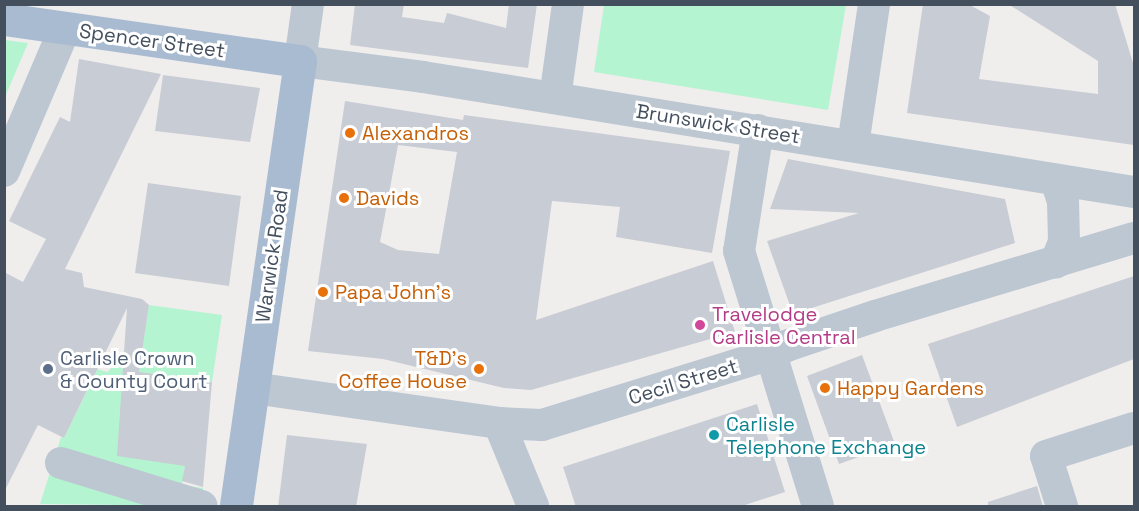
<!DOCTYPE html>
<style>
body{margin:0}
#map{position:relative;width:1139px;height:511px;overflow:hidden;background:#f0eded;font-family:"Space Grotesk",sans-serif}
div>[style]{position:absolute}
.green>*{inset:0;background:#b5f4d1}
.building>*{inset:0;background:#c8ccd4}
.minor>*{height:32px;margin:-16px;padding:0 16px;transform-origin:16px;border-radius:16px;background:#bcc7d2}
.major>*{height:33px;margin:-16.5px;padding:0 16.5px;transform-origin:16.5px;border-radius:16.5px;background:#a9bbd0}
.dots>*{width:16px;height:16px;translate:-50% -50%;box-sizing:border-box;border:3px solid #fff;border-radius:50%}
span{translate:-50% -50%;white-space:nowrap;text-align:center;line-height:1.15;-webkit-text-stroke:6px #fff;paint-order:stroke}
.street-label{font-size:20px;color:#434f5d}
.food-label{font-size:20px;color:#c56008}
.left{translate:0 -50%;text-align:left}
.right{translate:-100% -50%;text-align:right}
.hotel-label{font-size:20px;color:#b23c85}
.service-label{font-size:20px;color:#4e5e75}
.culture-label{font-size:20px;color:#0d838f}
.frame{position:absolute;inset:0;border:6px solid #434f5d;pointer-events:none}
</style>
<div id="map">
<div class="green">
<div style="clip-path:polygon(604px 5px,846px 5px,828px 110px,594px 72px)"></div>
<div style="clip-path:polygon(5px 40px,28px 43px,5px 97px,4px 40px)"></div>
<div style="clip-path:polygon(149px 305px,222px 315px,212px 382px,172px 377px,185px 466px,182px 485px,203px 488px,201px 506px,40px 504px,61px 437px,64px 438px,90px 385px,92px 368px,108px 372px,113px 365px,139px 369px)"></div>
</div>
<div class="building">
<div style="clip-path:polygon(355px 4px,404px 4px,402px 17px,444px 23px,447px 13px,506px 28px,509px 4px,537px 4px,528px 68px,350px 45px)"></div>
<div style="clip-path:polygon(923px 4px,968px 4px,990px 16px,979px 79px,1098px 94px,1098px 61px,1008px 4px,1115px 4px,1134px 66px,1134px 145px,907px 113px)"></div>
<div style="clip-path:polygon(79px 59px,161px 74px,65px 269px,82px 273px,84px 287px,142px 299px,149px 305px,139px 372px,212px 382px,203px 487px,182px 481px,185px 466px,117px 456px,127px 308px,64px 438px,38px 425px,4px 492px,4px 272px,23px 282px,46px 239px,9px 221px,60px 117px,70px 122px)"></div>
<div style="clip-path:polygon(163px 75px,260px 88px,250px 142px,155px 131px)"></div>
<div style="clip-path:polygon(evenodd,345px 101px,463px 120px,464px 115px,730px 151px,712px 253px,616px 237px,620px 207px,552px 201px,536px 320px,713px 261px,735px 332px,531px 390px,504px 388px,383px 359px,308px 351px,345px 101px,398px 145px,457px 152px,439px 254px,398px 250px,380px 242px,398px 145px)"></div>
<div style="clip-path:polygon(788px 159px,1005px 199px,1015px 243px,793px 314px,767px 241px,859px 213px,770px 209px)"></div>
<div style="clip-path:polygon(148px 183px,241px 196px,229px 286px,135px 273px)"></div>
<div style="clip-path:polygon(1134px 276px,1134px 359px,957px 427px,928px 344px)"></div>
<div style="clip-path:polygon(862px 355px,895px 444px,839px 464px,807px 376px)"></div>
<div style="clip-path:polygon(757px 404px,785px 492px,739px 507px,576px 507px,563px 467px)"></div>
<div style="clip-path:polygon(287px 435px,367px 444px,356px 507px,278px 507px)"></div>
<div style="clip-path:polygon(1037px 486px,1043px 507px,988px 507px,988px 502px)"></div>
</div>
<div class="minor">
<div style="left:308px;top:4px;width:58px;rotate:98deg"></div>
<div style="left:300px;top:61px;width:124px;rotate:7.4deg"></div>
<div style="left:423px;top:77px;width:720px;rotate:9.19deg"></div>
<div style="left:555px;top:98px;width:95px;rotate:-82.1deg"></div>
<div style="left:758px;top:130px;width:122px;rotate:98.9deg"></div>
<div style="left:739px;top:251px;width:267px;rotate:72.8deg"></div>
<div style="left:853px;top:145px;width:143px;rotate:-81.5deg"></div>
<div style="left:4px;top:171px;width:155px;rotate:-66.9deg"></div>
<div style="left:1056px;top:180px;width:22px;rotate:72deg"></div>
<div style="left:1063px;top:201px;width:41px;rotate:88.6deg"></div>
<div style="left:1064px;top:242px;width:22px;rotate:112deg"></div>
<div style="left:253px;top:388px;width:248px;rotate:8.1deg"></div>
<div style="left:499px;top:423px;width:43px;rotate:2.7deg"></div>
<div style="left:542px;top:425px;width:240px;rotate:-17.2deg"></div>
<div style="left:771px;top:354px;width:20px;rotate:-27deg"></div>
<div style="left:789px;top:345px;width:91px;rotate:-18.6deg"></div>
<div style="left:875px;top:316px;width:270px;rotate:-16.8deg"></div>
<div style="left:499px;top:423px;width:90px;rotate:67.7deg"></div>
<div style="left:61px;top:463px;width:147px;rotate:17deg"></div>
<div style="left:1062px;top:506px;width:52px;rotate:-107.7deg"></div>
<div style="left:1046px;top:456px;width:92px;rotate:-17.7deg"></div>
</div>
<div class="major">
<div style="left:4px;top:19px;width:299px;rotate:8.1deg"></div>
<div style="left:300px;top:61px;width:450px;rotate:98.2deg"></div>
</div>
<div class="dots">
<div style="left:350px;top:133px;background:#e8710a"></div>
<div style="left:344px;top:198px;background:#e8710a"></div>
<div style="left:323px;top:292px;background:#e8710a"></div>
<div style="left:700px;top:325px;background:#d1479c"></div>
<div style="left:48px;top:369px;background:#5c6f8a"></div>
<div style="left:479px;top:369px;background:#e8710a"></div>
<div style="left:825px;top:388px;background:#e8710a"></div>
<div style="left:714px;top:435px;background:#0f9aa8"></div>
</div>
<div class="street-label">
<span style="left:152px;top:41px;rotate:8deg">Spencer Street</span>
<span style="left:718px;top:124px;rotate:9deg">Brunswick Street</span>
<span style="left:272px;top:256px;rotate:-82deg">Warwick Road</span>
<span style="left:683px;top:382px;rotate:-17deg">Cecil Street</span>
</div>
<div class="food-label">
<span class="left" style="left:362px;top:133px">Alexandros</span>
<span class="left" style="left:356px;top:198px">Davids</span>
<span class="left" style="left:335px;top:292px">Papa John's</span>
<span class="right" style="left:467px;top:370px">T&amp;D's<br>Coffee House</span>
<span class="left" style="left:837px;top:388px">Happy Gardens</span>
</div>
<div class="hotel-label">
<span class="left" style="left:712px;top:326px">Travelodge<br>Carlisle Central</span>
</div>
<div class="service-label">
<span class="left" style="left:60px;top:370px">Carlisle Crown<br>&amp; County Court</span>
</div>
<div class="culture-label">
<span class="left" style="left:726px;top:436px">Carlisle<br>Telephone Exchange</span>
</div>
<div class="frame"></div>
</div>
